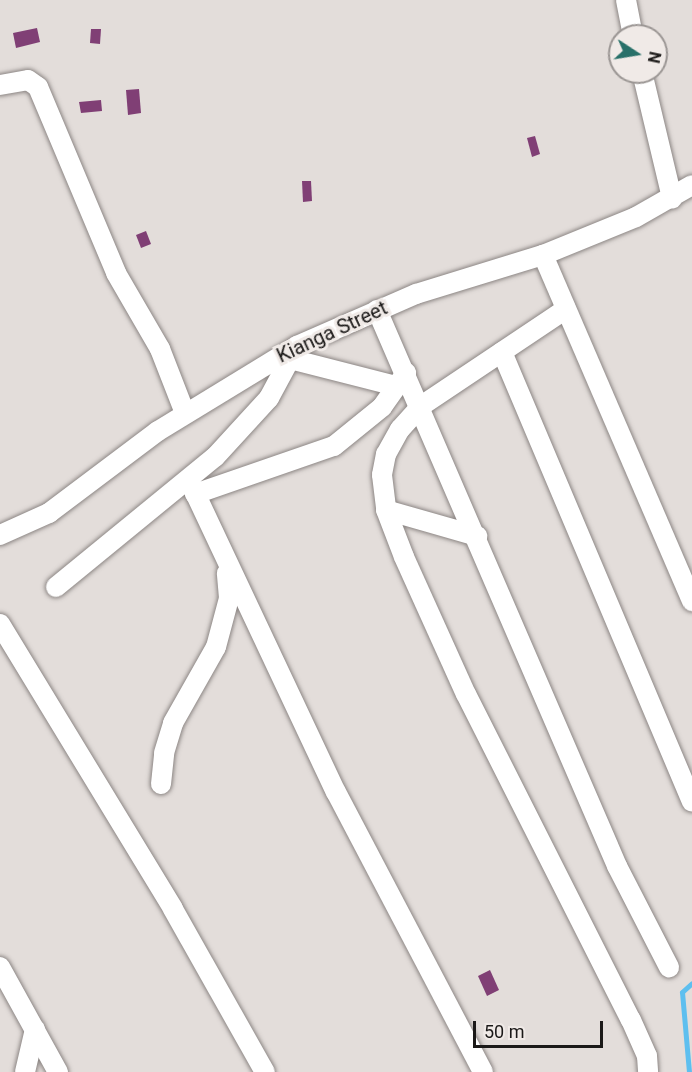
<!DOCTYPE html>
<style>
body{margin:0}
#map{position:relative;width:692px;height:1072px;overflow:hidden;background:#e3ddda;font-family:Roboto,sans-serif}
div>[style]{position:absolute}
.stream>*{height:5px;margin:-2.5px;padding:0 2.5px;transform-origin:2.5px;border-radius:2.5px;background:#5ebfef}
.building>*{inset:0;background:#803f75}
.roads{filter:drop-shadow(0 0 2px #8c8684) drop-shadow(0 0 2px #8c8684)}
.street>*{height:20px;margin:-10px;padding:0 10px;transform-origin:10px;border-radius:10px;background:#fff}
span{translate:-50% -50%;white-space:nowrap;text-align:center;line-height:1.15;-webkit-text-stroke:6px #f0eae7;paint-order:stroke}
.street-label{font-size:20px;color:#1b1918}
.north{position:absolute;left:608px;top:24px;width:60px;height:60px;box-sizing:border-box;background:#f0eae7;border:2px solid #9b9694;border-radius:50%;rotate:102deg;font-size:16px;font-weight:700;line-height:24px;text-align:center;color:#1b1918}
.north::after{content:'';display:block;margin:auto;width:21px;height:27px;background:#287069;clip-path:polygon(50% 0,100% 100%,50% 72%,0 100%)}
.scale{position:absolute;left:473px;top:1021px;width:130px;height:27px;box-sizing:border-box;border:3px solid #1b1918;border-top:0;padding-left:8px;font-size:18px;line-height:21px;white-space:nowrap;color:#1b1918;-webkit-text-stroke:4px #f0eae7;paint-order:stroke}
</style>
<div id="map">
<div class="stream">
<div style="left:689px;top:1072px;width:80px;rotate:-95deg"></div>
<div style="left:682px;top:992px;width:13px;rotate:-42deg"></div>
</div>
<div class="building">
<div style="clip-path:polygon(37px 28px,40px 42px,16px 48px,13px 33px)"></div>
<div style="clip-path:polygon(91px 29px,101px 29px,100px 44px,90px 43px)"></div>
<div style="clip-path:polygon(139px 89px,141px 113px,128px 115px,126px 90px)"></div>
<div style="clip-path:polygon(101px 100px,102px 111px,81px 113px,79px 102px)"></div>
<div style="clip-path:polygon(535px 136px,540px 154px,532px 157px,527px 138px)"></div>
<div style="clip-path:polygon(302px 181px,311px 181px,312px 201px,303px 202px)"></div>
<div style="clip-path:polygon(146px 231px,151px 244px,141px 248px,136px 235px)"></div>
<div style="clip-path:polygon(490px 970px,499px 990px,487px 996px,478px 976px)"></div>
</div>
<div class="roads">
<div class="street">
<div style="left:626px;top:0;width:37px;rotate:79deg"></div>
<div style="left:642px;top:72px;width:130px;rotate:76.6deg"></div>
<div style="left:0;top:85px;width:28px;rotate:-10deg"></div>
<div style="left:28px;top:80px;width:12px;rotate:35deg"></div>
<div style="left:38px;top:87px;width:202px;rotate:67.2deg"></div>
<div style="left:116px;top:273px;width:88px;rotate:59.9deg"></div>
<div style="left:160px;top:349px;width:69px;rotate:68.7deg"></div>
<div style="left:543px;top:255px;width:377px;rotate:66.7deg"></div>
<div style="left:566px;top:309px;width:174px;rotate:146.2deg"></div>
<div style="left:421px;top:406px;width:31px;rotate:132deg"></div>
<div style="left:400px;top:429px;width:29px;rotate:119deg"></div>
<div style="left:386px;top:454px;width:21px;rotate:101deg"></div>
<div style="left:382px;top:475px;width:35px;rotate:83deg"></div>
<div style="left:386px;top:510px;width:50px;rotate:69deg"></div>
<div style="left:404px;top:557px;width:150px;rotate:65.7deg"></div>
<div style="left:466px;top:694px;width:365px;rotate:63.2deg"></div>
<div style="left:631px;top:1020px;width:39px;rotate:66deg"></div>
<div style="left:647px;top:1056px;width:16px;rotate:86deg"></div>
<div style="left:377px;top:310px;width:606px;rotate:66.65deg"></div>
<div style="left:617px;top:866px;width:114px;rotate:62.8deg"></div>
<div style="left:502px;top:352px;width:488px;rotate:67.1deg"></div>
<div style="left:290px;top:359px;width:109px;rotate:14.3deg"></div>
<div style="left:189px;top:480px;width:345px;rotate:64.8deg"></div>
<div style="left:336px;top:792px;width:316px;rotate:62.3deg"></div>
<div style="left:195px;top:494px;width:147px;rotate:-19.1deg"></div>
<div style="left:334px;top:446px;width:62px;rotate:-39.1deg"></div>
<div style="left:382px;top:407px;width:42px;rotate:-54.8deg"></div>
<div style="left:386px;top:510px;width:95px;rotate:15.9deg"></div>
<div style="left:0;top:535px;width:54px;rotate:-24.2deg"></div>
<div style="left:49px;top:513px;width:136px;rotate:-37deg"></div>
<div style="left:158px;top:431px;width:163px;rotate:-31.4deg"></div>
<div style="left:297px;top:346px;width:130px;rotate:-23.6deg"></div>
<div style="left:416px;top:294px;width:133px;rotate:-17.1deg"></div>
<div style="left:543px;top:255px;width:100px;rotate:-22.2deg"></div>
<div style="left:636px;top:217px;width:64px;rotate:-29.7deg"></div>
<div style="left:56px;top:587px;width:205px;rotate:-39.3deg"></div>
<div style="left:215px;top:457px;width:80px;rotate:-47.5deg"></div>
<div style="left:269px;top:398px;width:59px;rotate:-61.7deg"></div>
<div style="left:0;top:624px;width:333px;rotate:58.7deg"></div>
<div style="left:173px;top:909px;width:187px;rotate:60.6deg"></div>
<div style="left:161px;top:784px;width:31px;rotate:-84deg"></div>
<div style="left:164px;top:753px;width:31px;rotate:-73deg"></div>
<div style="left:173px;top:723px;width:87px;rotate:-60.5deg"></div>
<div style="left:216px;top:647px;width:51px;rotate:-75.1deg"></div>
<div style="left:229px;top:598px;width:25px;rotate:-95deg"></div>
<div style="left:0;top:967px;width:120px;rotate:61.1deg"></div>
<div style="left:25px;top:1072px;width:44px;rotate:-76.9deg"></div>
</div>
</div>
<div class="street-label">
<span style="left:332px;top:332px;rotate:-25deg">Kianga Street</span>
</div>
<div class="north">N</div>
<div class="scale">50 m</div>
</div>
